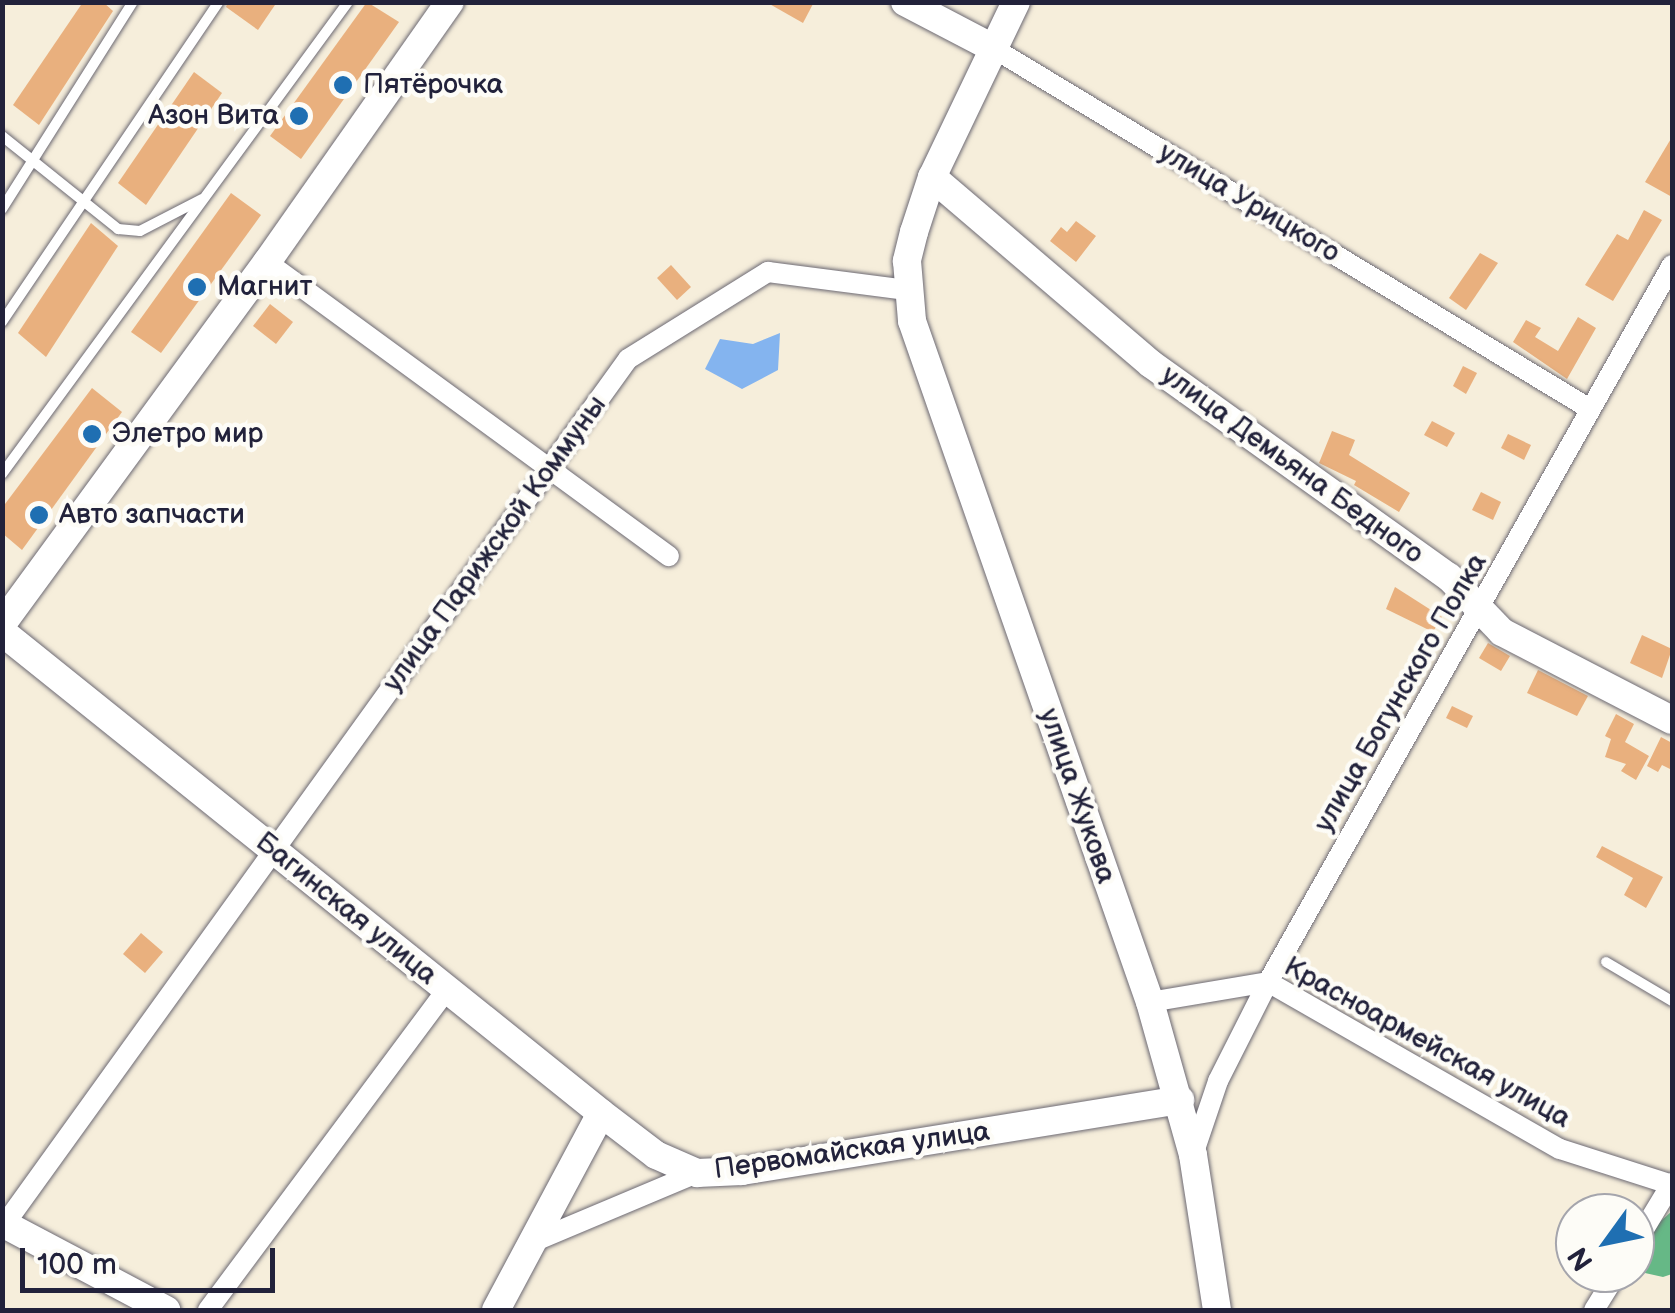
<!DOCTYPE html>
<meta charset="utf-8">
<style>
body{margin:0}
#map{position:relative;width:1675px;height:1313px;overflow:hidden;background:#f6eedb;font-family:"Balsamiq Sans",sans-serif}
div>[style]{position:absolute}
.forest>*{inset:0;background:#66b886}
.water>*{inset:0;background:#84b4ef}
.building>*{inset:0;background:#e9b07e}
.roads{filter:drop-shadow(0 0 2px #6c6973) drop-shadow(0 0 2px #6c6973)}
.lane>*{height:10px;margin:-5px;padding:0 5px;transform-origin:5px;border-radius:5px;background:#fff}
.street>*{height:20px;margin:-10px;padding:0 10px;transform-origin:10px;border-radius:10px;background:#fff}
.secondary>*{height:28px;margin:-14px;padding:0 14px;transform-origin:14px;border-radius:14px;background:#fff}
.dots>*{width:28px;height:28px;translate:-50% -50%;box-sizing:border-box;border:5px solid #fdfcf7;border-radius:50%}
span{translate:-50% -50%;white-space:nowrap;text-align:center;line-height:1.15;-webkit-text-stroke:9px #fdfcf7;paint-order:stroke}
.poi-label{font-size:28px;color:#22223b}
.left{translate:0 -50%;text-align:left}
.right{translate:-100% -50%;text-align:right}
.street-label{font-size:28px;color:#22223b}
.frame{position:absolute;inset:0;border:5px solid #22223b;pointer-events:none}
.north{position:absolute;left:1555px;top:1193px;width:100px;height:100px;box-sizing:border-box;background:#fdfcf7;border:2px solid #a5a5ac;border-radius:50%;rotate:237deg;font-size:28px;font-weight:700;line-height:40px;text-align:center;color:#22223b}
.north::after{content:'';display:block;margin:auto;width:35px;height:45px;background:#1f6fb2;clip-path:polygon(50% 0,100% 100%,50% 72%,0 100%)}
.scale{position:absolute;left:20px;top:1248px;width:255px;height:45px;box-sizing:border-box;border:5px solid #22223b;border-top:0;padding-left:12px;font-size:30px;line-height:35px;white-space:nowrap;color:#22223b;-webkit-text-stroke:8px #fdfcf7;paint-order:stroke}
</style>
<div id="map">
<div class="forest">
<div style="clip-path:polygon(1672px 1211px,1672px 1274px,1663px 1277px,1645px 1273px,1637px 1265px,1638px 1252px,1653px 1228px)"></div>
</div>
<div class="water">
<div style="clip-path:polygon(780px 333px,778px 370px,742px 389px,705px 369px,720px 339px,753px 344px)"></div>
</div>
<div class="building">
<div style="clip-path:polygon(83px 2px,103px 2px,113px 11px,39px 125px,13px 105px)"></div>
<div style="clip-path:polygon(228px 2px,277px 2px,258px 30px,226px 7px)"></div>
<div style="clip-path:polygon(367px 2px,399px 22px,301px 159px,270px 136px)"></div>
<div style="clip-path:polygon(766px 2px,814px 2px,803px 23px)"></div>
<div style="clip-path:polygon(194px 72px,222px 93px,146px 205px,118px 183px)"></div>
<div style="clip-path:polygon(1672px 137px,1672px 197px,1645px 182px)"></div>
<div style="clip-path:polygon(231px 193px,261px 215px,161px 353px,131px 332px)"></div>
<div style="clip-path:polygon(1644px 210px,1662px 220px,1613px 301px,1585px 285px,1617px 234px,1628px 240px)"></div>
<div style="clip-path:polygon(1076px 221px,1096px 236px,1076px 262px,1050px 241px,1061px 227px,1067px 232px)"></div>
<div style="clip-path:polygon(91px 223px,118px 246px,46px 357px,18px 333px)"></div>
<div style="clip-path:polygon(1480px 253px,1498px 263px,1466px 310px,1449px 298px)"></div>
<div style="clip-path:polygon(671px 265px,691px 287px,677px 300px,657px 278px)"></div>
<div style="clip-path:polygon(270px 304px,293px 322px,276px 344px,253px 326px)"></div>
<div style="clip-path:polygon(1578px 317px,1596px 328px,1567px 379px,1513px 342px,1526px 320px,1541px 328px,1535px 337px,1558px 351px)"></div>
<div style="clip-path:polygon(1463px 366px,1477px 373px,1466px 394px,1453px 386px)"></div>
<div style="clip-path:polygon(92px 388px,122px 412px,22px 550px,2px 533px,2px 508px)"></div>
<div style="clip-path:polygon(1432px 421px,1455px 433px,1447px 447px,1424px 435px)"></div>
<div style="clip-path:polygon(1332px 431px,1355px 440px,1349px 455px,1410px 493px,1399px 512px,1354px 485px,1356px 481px,1319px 463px)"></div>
<div style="clip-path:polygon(1508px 434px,1531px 445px,1524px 460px,1501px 448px)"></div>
<div style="clip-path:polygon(1481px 492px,1501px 502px,1493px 520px,1472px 510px)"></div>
<div style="clip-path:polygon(1395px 587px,1442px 617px,1433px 632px,1386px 609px)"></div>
<div style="clip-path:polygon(1642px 635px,1672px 649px,1662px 678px,1630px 663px)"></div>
<div style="clip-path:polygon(1488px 643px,1510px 656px,1501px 671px,1479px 658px)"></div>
<div style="clip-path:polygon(1538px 670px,1588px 696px,1577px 716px,1527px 693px)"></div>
<div style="clip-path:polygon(1452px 706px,1473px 716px,1467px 728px,1446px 718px)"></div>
<div style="clip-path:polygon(1616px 714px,1634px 724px,1625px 742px,1649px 756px,1636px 780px,1621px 771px,1626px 764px,1605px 757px,1611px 739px,1605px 736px)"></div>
<div style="clip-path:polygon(1661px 737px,1672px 743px,1672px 770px,1662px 765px,1658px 772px,1647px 766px)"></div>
<div style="clip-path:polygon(1602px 846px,1663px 877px,1646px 908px,1624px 895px,1633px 878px,1596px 857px)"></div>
<div style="clip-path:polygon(141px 933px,163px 952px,145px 973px,123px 954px)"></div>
</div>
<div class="roads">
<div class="lane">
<div style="left:2px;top:136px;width:149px;rotate:38.7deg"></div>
<div style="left:118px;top:229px;width:22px;rotate:5deg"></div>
<div style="left:140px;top:231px;width:70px;rotate:-27.3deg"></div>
<div style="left:2px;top:209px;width:245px;rotate:-57.7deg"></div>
<div style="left:2px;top:322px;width:387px;rotate:-55.9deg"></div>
<div style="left:2px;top:474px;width:585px;rotate:-53.76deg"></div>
<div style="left:1606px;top:962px;width:77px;rotate:30.6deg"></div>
</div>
<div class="street">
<div style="left:993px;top:48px;width:698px;rotate:31.16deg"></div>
<div style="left:267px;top:262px;width:498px;rotate:36.2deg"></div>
<div style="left:1150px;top:1002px;width:120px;rotate:-9.6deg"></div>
<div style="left:1268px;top:982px;width:336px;rotate:29.8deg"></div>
<div style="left:1560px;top:1149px;width:118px;rotate:17.8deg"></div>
<div style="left:1193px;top:1155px;width:78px;rotate:-71.3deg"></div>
<div style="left:1218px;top:1081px;width:111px;rotate:-63.2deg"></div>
<div style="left:1268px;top:982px;width:823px;rotate:-60.6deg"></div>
<div style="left:2px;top:1228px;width:1071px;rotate:-54.23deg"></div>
<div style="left:628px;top:359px;width:165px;rotate:-31.9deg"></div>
<div style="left:768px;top:272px;width:140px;rotate:7.4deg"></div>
<div style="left:535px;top:1241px;width:176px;rotate:-22.8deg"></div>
<div style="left:1635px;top:1244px;width:71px;rotate:-58.8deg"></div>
<div style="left:208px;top:1310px;width:400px;rotate:-53.3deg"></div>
<div style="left:1594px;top:1310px;width:44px;rotate:-58.1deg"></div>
</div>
<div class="secondary">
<div style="left:905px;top:2px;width:99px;rotate:27.6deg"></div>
<div style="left:1016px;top:2px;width:194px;rotate:115.6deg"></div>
<div style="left:932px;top:177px;width:58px;rotate:108.1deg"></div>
<div style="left:914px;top:232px;width:30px;rotate:104deg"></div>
<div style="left:907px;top:261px;width:60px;rotate:85.2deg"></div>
<div style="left:912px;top:321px;width:721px;rotate:70.74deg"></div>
<div style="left:1150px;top:1002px;width:159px;rotate:74.3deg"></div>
<div style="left:1193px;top:1155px;width:157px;rotate:81.2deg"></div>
<div style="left:932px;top:177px;width:288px;rotate:40.5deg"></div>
<div style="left:1151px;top:364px;width:366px;rotate:35.6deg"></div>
<div style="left:1449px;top:577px;width:76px;rotate:46.1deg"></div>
<div style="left:1502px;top:632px;width:191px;rotate:27.4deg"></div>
<div style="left:2px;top:624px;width:449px;rotate:-53.8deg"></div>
<div style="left:267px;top:262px;width:318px;rotate:-54.9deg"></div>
<div style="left:2px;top:632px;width:768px;rotate:38.76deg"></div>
<div style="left:601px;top:1113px;width:69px;rotate:37.4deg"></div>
<div style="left:656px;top:1155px;width:45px;rotate:23.7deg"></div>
<div style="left:697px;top:1173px;width:45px;rotate:-2.5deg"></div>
<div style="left:742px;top:1171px;width:444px;rotate:-9.2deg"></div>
<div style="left:2px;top:1223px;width:186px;rotate:27.9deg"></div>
<div style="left:496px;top:1310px;width:223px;rotate:-61.9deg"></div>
</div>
</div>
<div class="dots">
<div style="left:343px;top:85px;background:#1f6fb2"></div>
<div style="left:299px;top:116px;background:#1f6fb2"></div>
<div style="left:197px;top:287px;background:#1f6fb2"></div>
<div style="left:92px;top:434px;background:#1f6fb2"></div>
<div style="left:39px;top:515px;background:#1f6fb2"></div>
</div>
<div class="poi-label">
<span class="left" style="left:363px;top:85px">Пятёрочка</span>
<span class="right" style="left:279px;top:116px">Азон Вита</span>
<span class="left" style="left:217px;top:287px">Магнит</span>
<span class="left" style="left:112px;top:434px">Элетро мир</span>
<span class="left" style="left:59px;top:515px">Авто запчасти</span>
</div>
<div class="street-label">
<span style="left:1249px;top:203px;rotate:31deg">улица Урицкого</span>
<span style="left:1292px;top:465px;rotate:36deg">улица Демьяна Бедного</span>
<span style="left:495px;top:544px;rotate:-54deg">улица Парижской Коммуны</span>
<span style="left:1401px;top:693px;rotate:-60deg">улица Богунского Полка</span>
<span style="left:1077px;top:796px;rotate:71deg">улица Жукова</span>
<span style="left:346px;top:909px;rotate:39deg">Багинская улица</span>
<span style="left:1427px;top:1043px;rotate:29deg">Красноармейская улица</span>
<span style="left:852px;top:1151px;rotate:-8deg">Первомайская улица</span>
</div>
<div class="frame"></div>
<div class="north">N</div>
<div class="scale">100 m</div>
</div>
